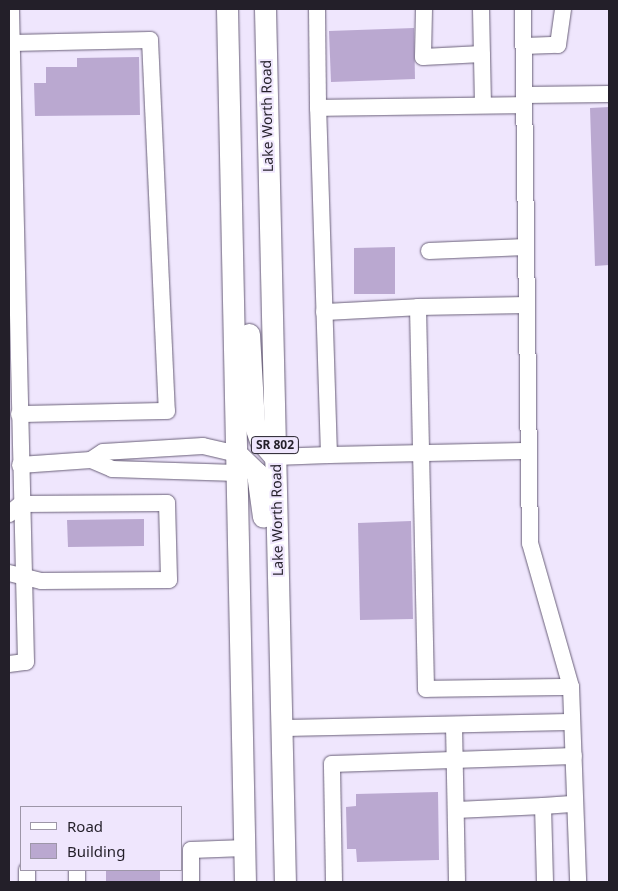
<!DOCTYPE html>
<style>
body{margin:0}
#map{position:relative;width:618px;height:891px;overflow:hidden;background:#efe6fd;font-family:"Noto Sans",sans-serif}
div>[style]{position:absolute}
.building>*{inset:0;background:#baa8d0}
.roads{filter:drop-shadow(0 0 1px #6a6079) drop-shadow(0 0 1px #6a6079)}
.minor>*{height:16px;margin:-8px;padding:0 8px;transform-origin:8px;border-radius:8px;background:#fff}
.major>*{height:21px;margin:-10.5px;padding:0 10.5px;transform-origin:10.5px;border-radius:10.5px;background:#fff}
span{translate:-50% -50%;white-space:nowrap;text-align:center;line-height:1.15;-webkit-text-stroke:4px #efe6fd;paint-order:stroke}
.shield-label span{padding:1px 4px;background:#efe6fd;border:1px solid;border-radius:4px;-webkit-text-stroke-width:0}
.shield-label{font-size:12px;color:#231f29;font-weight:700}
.street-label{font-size:14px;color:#231f29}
.frame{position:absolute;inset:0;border:10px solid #231f29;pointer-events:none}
.legend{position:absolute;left:20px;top:806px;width:162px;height:65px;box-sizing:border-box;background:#efe6fd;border:1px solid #9d96a8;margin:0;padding:6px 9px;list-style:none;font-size:15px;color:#231f29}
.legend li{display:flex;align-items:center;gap:10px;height:25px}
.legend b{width:25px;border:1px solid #9d96a8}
</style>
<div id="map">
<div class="building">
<div style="clip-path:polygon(414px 28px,415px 79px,331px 82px,329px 31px)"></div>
<div style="clip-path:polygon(139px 57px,140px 115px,35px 116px,34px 83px,46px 83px,46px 67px,77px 67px,77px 58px)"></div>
<div style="clip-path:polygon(609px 107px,609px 265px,595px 266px,590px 108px)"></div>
<div style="clip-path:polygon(395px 247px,395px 294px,354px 294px,354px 248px)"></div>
<div style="clip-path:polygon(144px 519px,144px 546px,68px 547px,67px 520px)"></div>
<div style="clip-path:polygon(411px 521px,413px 619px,360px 620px,358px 523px)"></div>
<div style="clip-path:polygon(438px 792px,439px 860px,357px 862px,356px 849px,347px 849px,346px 807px,356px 806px,356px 794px)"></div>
<div style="clip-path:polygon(106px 870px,160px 870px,160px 882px,106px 882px)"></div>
</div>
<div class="roads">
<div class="minor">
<div style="left:317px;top:9px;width:99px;rotate:89.4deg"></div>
<div style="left:318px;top:108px;width:206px;rotate:-0.8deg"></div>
<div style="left:424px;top:9px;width:48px;rotate:91.2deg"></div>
<div style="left:423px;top:57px;width:59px;rotate:-2.9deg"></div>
<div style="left:481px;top:9px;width:96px;rotate:88.8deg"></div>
<div style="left:523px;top:9px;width:534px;rotate:89.25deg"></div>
<div style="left:530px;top:543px;width:150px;rotate:74.1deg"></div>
<div style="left:571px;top:687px;width:195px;rotate:87.9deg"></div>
<div style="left:12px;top:43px;width:138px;rotate:-1.2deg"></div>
<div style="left:150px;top:40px;width:371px;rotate:87.4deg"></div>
<div style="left:167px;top:411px;width:148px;rotate:178.8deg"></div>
<div style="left:524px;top:46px;width:34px;rotate:-2deg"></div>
<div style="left:558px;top:45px;width:36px;rotate:-82deg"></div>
<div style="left:524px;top:95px;width:85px;rotate:-0.7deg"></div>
<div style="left:429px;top:251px;width:97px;rotate:-2.4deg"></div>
<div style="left:527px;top:305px;width:109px;rotate:178.9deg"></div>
<div style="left:418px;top:307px;width:382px;rotate:88.8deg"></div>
<div style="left:426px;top:689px;width:145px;rotate:-0.8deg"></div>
<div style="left:324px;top:312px;width:94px;rotate:-3deg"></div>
<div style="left:329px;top:455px;width:199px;rotate:-1.2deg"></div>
<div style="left:275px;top:457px;width:54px;rotate:-2.1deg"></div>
<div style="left:329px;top:455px;width:347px;rotate:-91.8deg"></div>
<div style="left:91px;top:460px;width:14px;rotate:-34deg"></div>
<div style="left:103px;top:452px;width:100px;rotate:-3.4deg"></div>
<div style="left:203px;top:446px;width:35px;rotate:13deg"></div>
<div style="left:20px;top:465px;width:71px;rotate:-4deg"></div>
<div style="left:91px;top:460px;width:23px;rotate:23deg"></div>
<div style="left:112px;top:469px;width:125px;rotate:1.8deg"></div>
<div style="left:9px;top:514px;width:16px;rotate:-40deg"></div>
<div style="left:21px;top:504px;width:146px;rotate:-0.4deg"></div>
<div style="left:167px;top:503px;width:77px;rotate:88.5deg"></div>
<div style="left:169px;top:580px;width:128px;rotate:179.6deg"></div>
<div style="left:41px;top:581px;width:33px;rotate:-166deg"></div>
<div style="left:9px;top:664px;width:17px;rotate:-7deg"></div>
<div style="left:26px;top:662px;width:653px;rotate:-91.32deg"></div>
<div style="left:454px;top:725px;width:157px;rotate:88.9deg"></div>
<div style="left:282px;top:728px;width:290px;rotate:-1.2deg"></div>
<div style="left:456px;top:810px;width:87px;rotate:-2.6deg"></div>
<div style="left:27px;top:870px;width:12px;rotate:90deg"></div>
<div style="left:77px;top:870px;width:12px;rotate:90deg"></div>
<div style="left:191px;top:882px;width:32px;rotate:-90deg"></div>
<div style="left:191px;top:850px;width:54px;rotate:-2.1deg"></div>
<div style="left:334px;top:882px;width:118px;rotate:-91deg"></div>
<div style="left:332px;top:764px;width:242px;rotate:-1.9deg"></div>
<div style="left:545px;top:882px;width:76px;rotate:-91.5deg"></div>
<div style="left:543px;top:806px;width:32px;rotate:-4deg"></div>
</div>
<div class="major">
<div style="left:227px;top:9px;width:873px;rotate:88.82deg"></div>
<div style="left:265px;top:9px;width:873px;rotate:88.69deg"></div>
<div style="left:249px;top:334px;width:89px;rotate:86.8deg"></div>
<div style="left:254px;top:423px;width:18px;rotate:71deg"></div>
<div style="left:260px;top:440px;width:23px;rotate:49deg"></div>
<div style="left:237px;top:454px;width:28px;rotate:44deg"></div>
<div style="left:257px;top:473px;width:44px;rotate:82.2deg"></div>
</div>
</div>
<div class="shield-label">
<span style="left:275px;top:445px">SR 802</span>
</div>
<div class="street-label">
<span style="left:267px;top:116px;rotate:-91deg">Lake Worth Road</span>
<span style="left:277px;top:520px;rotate:-91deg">Lake Worth Road</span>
</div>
<div class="frame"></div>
<ul class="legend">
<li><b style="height:6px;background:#fff"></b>Road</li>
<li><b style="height:14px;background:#baa8d0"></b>Building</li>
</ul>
</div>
